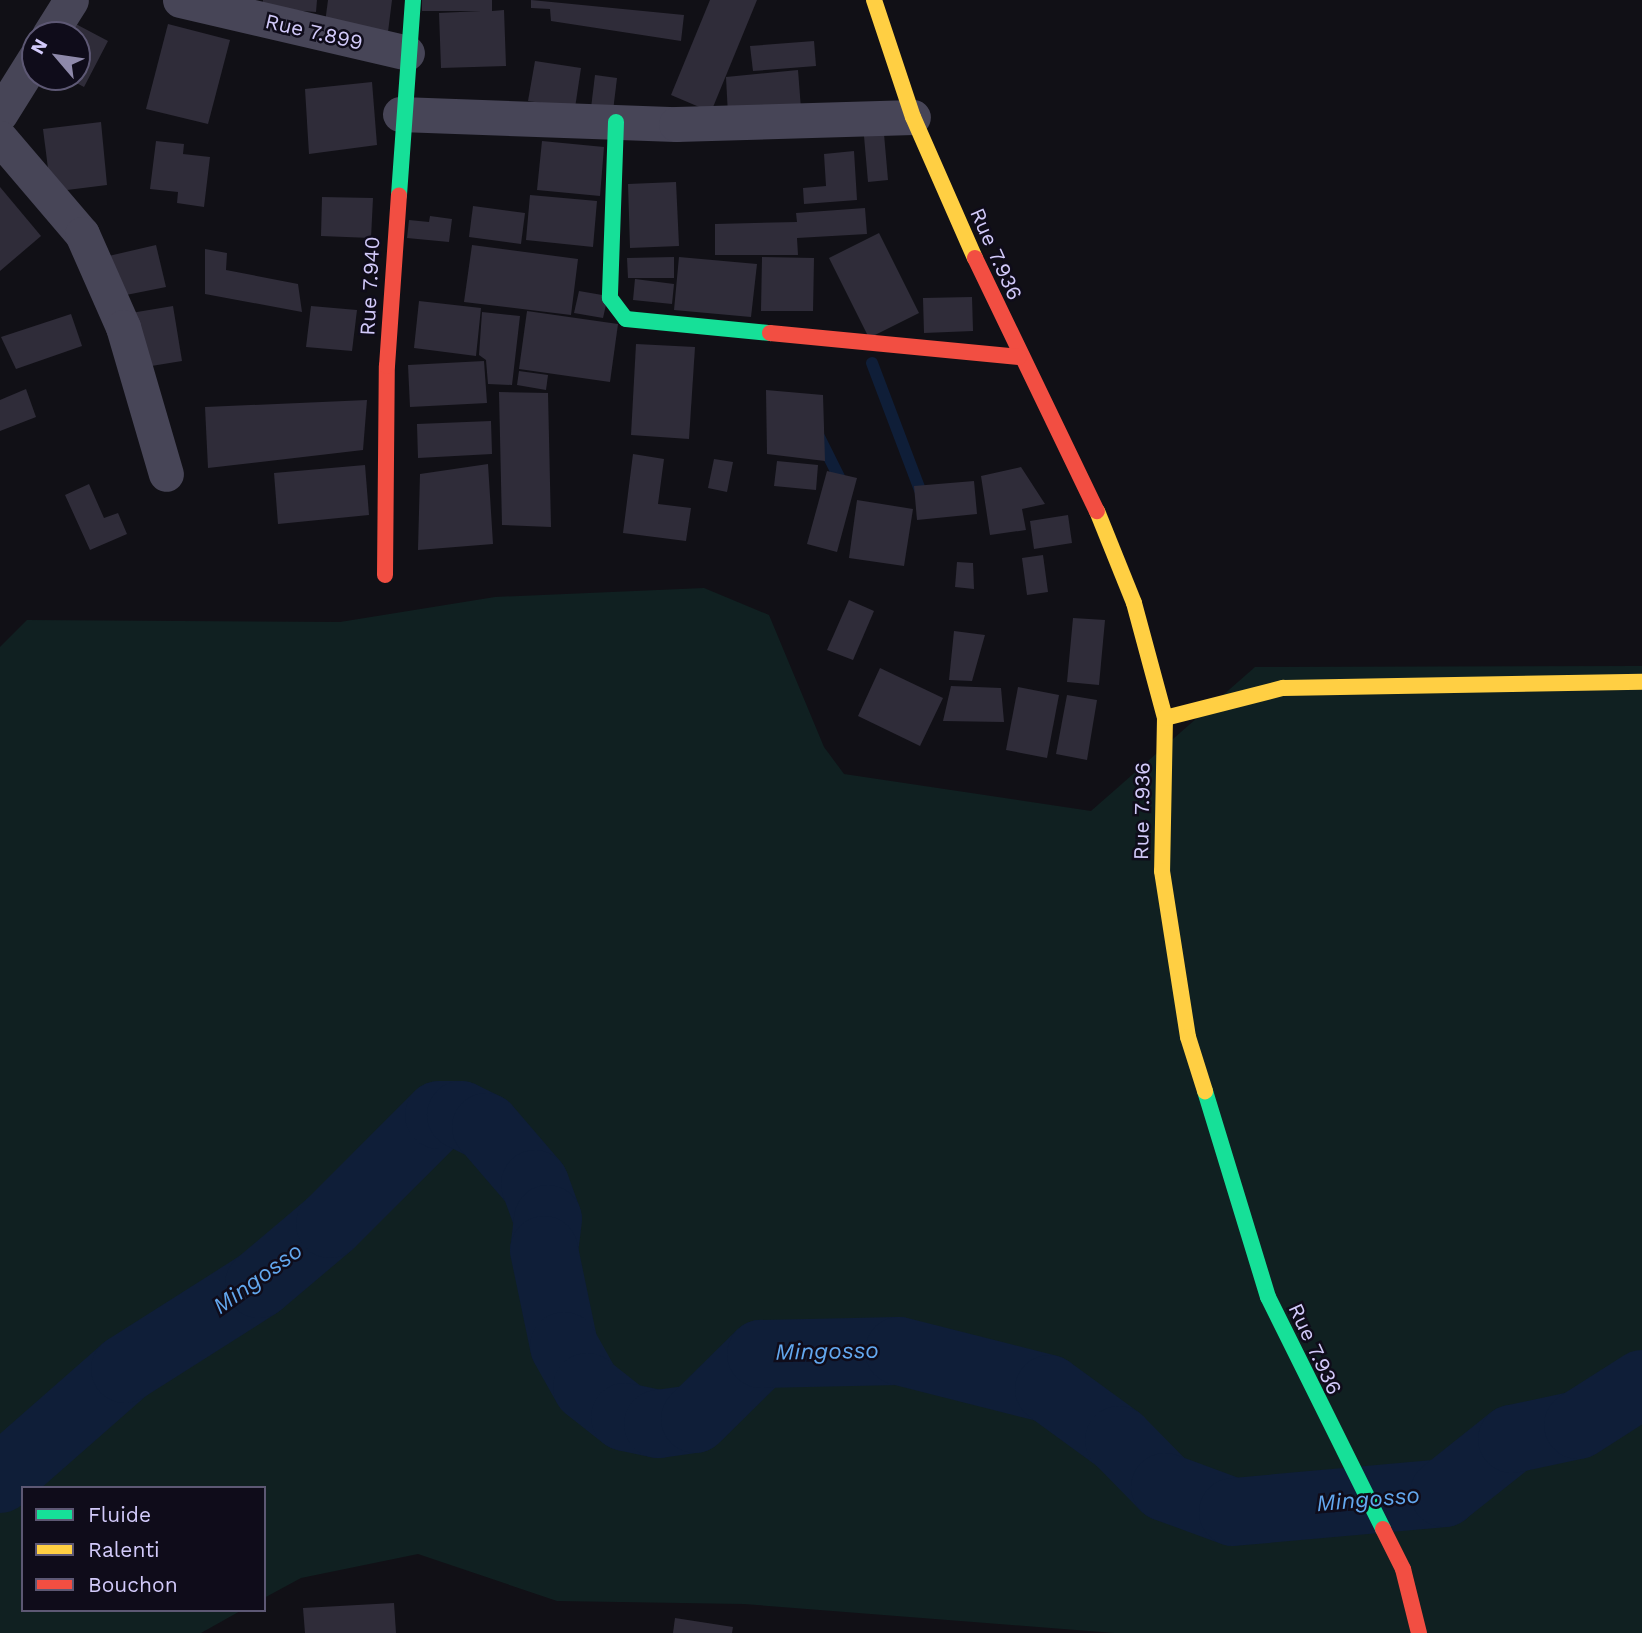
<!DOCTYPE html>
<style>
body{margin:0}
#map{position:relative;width:1642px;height:1633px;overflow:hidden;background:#111016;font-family:"Work Sans",sans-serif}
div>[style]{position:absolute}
.green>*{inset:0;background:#102021}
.stream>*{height:12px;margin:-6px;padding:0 6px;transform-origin:6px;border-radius:6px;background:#0f1e38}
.river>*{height:68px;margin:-34px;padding:0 34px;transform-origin:34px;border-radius:34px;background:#0f1e38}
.building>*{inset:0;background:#2f2c39}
.street>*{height:35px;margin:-17.5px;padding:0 17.5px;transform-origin:17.5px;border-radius:17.5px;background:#474557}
.fast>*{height:16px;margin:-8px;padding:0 8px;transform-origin:8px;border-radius:8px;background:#16e098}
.slow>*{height:16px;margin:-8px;padding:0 8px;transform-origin:8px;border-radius:8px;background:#ffcf43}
.jam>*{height:16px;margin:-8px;padding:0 8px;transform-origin:8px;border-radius:8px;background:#f24e42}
span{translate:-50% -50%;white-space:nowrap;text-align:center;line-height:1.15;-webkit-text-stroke:5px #0f0c1a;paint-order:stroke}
.street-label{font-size:21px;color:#d2cafa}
.water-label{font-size:23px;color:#63a8ef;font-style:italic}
.legend{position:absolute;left:21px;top:1486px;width:245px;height:126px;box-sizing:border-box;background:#0f0c1a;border:2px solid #5d5874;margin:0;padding:9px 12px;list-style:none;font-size:21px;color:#d2cafa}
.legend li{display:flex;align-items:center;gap:14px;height:35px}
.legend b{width:35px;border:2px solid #5d5874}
.north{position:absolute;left:21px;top:21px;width:70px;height:70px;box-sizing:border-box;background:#0f0c1a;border:2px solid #5d5874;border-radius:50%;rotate:299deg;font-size:19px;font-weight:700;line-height:28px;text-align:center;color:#d2cafa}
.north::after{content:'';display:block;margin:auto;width:24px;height:32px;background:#8e89aa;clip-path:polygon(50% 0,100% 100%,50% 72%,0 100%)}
</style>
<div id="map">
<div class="green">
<div style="clip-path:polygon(704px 588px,769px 615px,824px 747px,844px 774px,1091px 811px,1255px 667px,1642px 666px,1642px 1633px,1114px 1633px,744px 1604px,557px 1601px,418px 1554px,301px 1578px,264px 1598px,264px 1488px,23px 1488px,23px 1610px,242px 1610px,201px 1633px,0 1633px,0 647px,27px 620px,340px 622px,495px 597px)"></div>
</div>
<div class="stream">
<div style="left:872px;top:363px;width:136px;rotate:69.3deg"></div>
<div style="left:818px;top:435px;width:51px;rotate:63.4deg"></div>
</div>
<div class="river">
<div style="left:0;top:1479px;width:167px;rotate:-41.3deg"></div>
<div style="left:125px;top:1369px;width:159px;rotate:-32.4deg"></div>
<div style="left:259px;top:1284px;width:93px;rotate:-40.2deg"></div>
<div style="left:330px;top:1224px;width:154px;rotate:-45deg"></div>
<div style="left:439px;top:1115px;width:22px"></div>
<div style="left:461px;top:1115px;width:28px;rotate:26deg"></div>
<div style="left:486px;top:1127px;width:75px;rotate:49.3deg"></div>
<div style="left:535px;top:1184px;width:37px;rotate:70deg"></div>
<div style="left:548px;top:1219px;width:31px;rotate:97deg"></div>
<div style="left:544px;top:1250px;width:98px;rotate:78.2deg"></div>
<div style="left:564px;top:1346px;width:47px;rotate:60.7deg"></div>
<div style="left:587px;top:1387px;width:48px;rotate:38.3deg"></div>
<div style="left:625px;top:1417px;width:34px;rotate:12deg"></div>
<div style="left:658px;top:1424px;width:37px;rotate:-8deg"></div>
<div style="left:695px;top:1419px;width:93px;rotate:-44.6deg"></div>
<div style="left:761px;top:1354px;width:138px;rotate:-1.2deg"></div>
<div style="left:899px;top:1351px;width:155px;rotate:14.2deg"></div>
<div style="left:1049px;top:1389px;width:87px;rotate:36.1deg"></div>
<div style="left:1119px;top:1440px;width:66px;rotate:45.6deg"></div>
<div style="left:1165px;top:1487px;width:72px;rotate:20.2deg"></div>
<div style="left:1233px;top:1512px;width:212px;rotate:-5.1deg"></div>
<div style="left:1444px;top:1493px;width:87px;rotate:-38.5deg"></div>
<div style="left:1512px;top:1439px;width:67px;rotate:-12deg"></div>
<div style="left:1578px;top:1425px;width:76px;rotate:-32.6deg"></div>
</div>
<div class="building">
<div style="clip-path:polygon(263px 0,317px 0,316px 12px,262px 8px)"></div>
<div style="clip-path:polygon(328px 0,392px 0,387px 40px,324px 31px)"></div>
<div style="clip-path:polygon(422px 0,492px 0,492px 11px,504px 10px,506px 66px,441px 68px,439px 13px,481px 11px,422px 11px)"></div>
<div style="clip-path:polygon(531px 0,684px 15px,681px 41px,551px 21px,550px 9px,531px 8px)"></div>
<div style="clip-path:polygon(710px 0,757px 0,711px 112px,671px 95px)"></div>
<div style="clip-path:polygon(72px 22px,108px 41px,84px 87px,65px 77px,77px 77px,77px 35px,65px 35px)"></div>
<div style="clip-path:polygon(168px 24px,230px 40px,208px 124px,146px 109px)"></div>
<div style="clip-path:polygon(814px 41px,816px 66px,753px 71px,750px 46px)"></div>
<div style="clip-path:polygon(535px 61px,581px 68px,575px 108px,528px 101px)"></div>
<div style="clip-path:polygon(798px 70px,801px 109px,728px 115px,726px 77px)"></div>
<div style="clip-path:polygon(595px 75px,617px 78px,613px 111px,591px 108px)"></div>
<div style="clip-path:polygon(372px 82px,377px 145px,309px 154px,305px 89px)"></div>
<div style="clip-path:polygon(101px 122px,107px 185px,51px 192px,43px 129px)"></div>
<div style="clip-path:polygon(884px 134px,888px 180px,868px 182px,864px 136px)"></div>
<div style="clip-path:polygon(156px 141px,184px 144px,183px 154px,210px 157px,204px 207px,177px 203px,178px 192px,150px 189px)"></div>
<div style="clip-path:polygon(542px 141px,604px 147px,600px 196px,537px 190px)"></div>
<div style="clip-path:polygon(854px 151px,857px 200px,804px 204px,803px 188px,826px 186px,824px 154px)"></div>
<div style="clip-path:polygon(676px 182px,679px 246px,630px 248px,628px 184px)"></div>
<div style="clip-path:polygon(0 187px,41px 236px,0 271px)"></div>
<div style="clip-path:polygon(530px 195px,597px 201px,593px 247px,526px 240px)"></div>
<div style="clip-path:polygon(322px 197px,373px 198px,371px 238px,321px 236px)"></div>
<div style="clip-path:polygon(473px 206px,525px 213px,521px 244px,469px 237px)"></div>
<div style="clip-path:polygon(865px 208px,867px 234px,797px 238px,798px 255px,715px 255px,715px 224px,797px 222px,796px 213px)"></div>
<div style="clip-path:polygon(430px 216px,452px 219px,449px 242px,407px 238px,409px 220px,429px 222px)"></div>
<div style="clip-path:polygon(879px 233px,919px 313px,869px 338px,829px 258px)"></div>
<div style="clip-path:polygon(156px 245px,166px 287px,111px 298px,100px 258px)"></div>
<div style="clip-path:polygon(472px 245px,578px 259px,571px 315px,464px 302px)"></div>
<div style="clip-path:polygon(205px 249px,227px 253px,226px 270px,298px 284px,302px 312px,205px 294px)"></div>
<div style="clip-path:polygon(674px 257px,674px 278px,628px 278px,627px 258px)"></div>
<div style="clip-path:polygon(679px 257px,757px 264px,751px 317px,674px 310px)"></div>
<div style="clip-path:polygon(762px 257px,814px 258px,813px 311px,761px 311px)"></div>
<div style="clip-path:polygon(635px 279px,674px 284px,672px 304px,633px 300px)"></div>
<div style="clip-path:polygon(579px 291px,608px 296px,603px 318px,574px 313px)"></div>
<div style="clip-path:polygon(972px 297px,973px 331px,924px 333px,923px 298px)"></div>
<div style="clip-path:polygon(419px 301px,481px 308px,476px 356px,414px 348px)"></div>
<div style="clip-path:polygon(173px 306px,182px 361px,139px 368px,131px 313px)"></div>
<div style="clip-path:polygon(311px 306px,357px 310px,352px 351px,306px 347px)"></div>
<div style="clip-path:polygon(527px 311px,618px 324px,610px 382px,519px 369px)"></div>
<div style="clip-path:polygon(482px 312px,520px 316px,512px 385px,488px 384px,486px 360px,479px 355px)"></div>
<div style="clip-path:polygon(71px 314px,82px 346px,16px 369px,1px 337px)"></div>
<div style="clip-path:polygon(636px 344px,695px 347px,689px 439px,631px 435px)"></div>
<div style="clip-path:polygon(484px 361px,487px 403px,410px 407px,408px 365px)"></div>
<div style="clip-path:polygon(519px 371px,548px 375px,546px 390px,517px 385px)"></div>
<div style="clip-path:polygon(26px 389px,36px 417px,0 431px,0 400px)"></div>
<div style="clip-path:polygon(766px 390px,823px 395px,825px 461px,767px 454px)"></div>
<div style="clip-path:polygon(499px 392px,548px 393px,551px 527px,502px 525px)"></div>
<div style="clip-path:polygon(367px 400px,363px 450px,208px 468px,205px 407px)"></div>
<div style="clip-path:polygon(491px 421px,492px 454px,418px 458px,417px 424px)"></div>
<div style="clip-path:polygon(633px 454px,664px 459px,658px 504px,691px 508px,686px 541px,623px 533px)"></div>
<div style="clip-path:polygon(714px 459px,733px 462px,727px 492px,708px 488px)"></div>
<div style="clip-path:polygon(777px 461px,818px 465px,816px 490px,774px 486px)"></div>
<div style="clip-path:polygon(488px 464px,493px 544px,418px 550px,420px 474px)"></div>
<div style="clip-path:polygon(365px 465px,369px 515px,278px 524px,274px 473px)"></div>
<div style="clip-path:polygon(1021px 467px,1045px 504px,1022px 509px,1026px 530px,990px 535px,981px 476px)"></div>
<div style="clip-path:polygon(827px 471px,857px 478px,837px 552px,807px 544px)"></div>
<div style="clip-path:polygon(974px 481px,977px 514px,917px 520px,914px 486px)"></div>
<div style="clip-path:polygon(89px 484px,104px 518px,118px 513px,127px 534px,90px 550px,65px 495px)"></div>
<div style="clip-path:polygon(857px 500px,913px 509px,904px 566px,849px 558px)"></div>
<div style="clip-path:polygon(1068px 515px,1072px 543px,1034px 549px,1030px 521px)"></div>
<div style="clip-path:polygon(1043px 555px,1048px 592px,1027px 595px,1022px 558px)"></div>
<div style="clip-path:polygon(957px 562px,973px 563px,974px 589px,955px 587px)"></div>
<div style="clip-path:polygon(849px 600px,874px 611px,853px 660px,827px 650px)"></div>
<div style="clip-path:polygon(1073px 618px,1105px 620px,1099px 685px,1067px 682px)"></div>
<div style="clip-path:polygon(954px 631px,985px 635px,972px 681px,949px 680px)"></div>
<div style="clip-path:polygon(880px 668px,943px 698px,920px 746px,858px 716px)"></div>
<div style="clip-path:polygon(951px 686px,1001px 688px,1004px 722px,943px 721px)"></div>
<div style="clip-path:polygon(1018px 687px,1059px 695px,1047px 758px,1006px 750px)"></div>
<div style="clip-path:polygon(1067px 695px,1097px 700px,1087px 760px,1056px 754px)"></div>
<div style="clip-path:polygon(394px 1603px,396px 1633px,305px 1633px,303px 1608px)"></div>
<div style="clip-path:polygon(675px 1618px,733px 1627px,732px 1633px,673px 1633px)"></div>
</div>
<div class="street">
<div style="left:180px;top:0;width:233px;rotate:13.1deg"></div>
<div style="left:49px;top:35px;width:41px;rotate:-57.8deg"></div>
<div style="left:0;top:114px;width:66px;rotate:-58deg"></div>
<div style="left:400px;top:114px;width:276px;rotate:2.1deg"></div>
<div style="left:676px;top:124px;width:237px;rotate:-1.7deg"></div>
<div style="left:0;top:138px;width:126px;rotate:49.5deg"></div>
<div style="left:82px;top:234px;width:102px;rotate:66.2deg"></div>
<div style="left:123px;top:327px;width:153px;rotate:73.7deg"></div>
</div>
<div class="fast">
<div style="left:616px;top:122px;width:176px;rotate:92deg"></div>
<div style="left:610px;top:298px;width:26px;rotate:53deg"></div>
<div style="left:626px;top:319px;width:145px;rotate:5.6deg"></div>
<div style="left:399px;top:195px;width:196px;rotate:-85.9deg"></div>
<div style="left:1205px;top:1091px;width:215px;rotate:73deg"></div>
<div style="left:1268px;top:1297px;width:259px;rotate:63.6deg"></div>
</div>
<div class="slow">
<div style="left:874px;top:0;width:123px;rotate:71.6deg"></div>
<div style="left:913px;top:117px;width:154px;rotate:66.3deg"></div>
<div style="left:1097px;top:511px;width:99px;rotate:68.1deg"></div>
<div style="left:1134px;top:603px;width:119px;rotate:74.9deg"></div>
<div style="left:1165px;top:718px;width:153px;rotate:91.1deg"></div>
<div style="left:1162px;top:871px;width:168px;rotate:81.1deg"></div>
<div style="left:1188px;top:1037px;width:57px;rotate:72.5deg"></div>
<div style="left:1165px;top:718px;width:122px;rotate:-14.3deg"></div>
<div style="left:1283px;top:688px;width:359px;rotate:-1deg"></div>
</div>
<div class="jam">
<div style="left:975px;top:258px;width:281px;rotate:64.3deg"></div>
<div style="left:770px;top:333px;width:250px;rotate:5.5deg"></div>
<div style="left:385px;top:575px;width:209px;rotate:-89.5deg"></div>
<div style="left:387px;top:366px;width:171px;rotate:-86deg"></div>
<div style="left:1383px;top:1529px;width:45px;rotate:63.4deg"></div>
<div style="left:1403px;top:1569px;width:66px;rotate:76deg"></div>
</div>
<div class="street-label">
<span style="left:314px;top:32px;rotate:13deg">Rue 7.899</span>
<span style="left:996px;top:254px;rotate:66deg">Rue 7.936</span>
<span style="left:370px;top:286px;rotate:-87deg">Rue 7.940</span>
<span style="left:1142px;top:811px;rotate:-89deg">Rue 7.936</span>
<span style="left:1315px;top:1349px;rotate:65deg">Rue 7.936</span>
</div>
<div class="water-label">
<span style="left:258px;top:1279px;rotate:-36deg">Mingosso</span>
<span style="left:827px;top:1352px;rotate:-1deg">Mingosso</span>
<span style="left:1368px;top:1500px;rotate:-5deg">Mingosso</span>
</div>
<ul class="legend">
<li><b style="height:9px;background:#16e098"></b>Fluide</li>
<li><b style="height:9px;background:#ffcf43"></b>Ralenti</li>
<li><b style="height:9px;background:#f24e42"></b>Bouchon</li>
</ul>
<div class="north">N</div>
</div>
